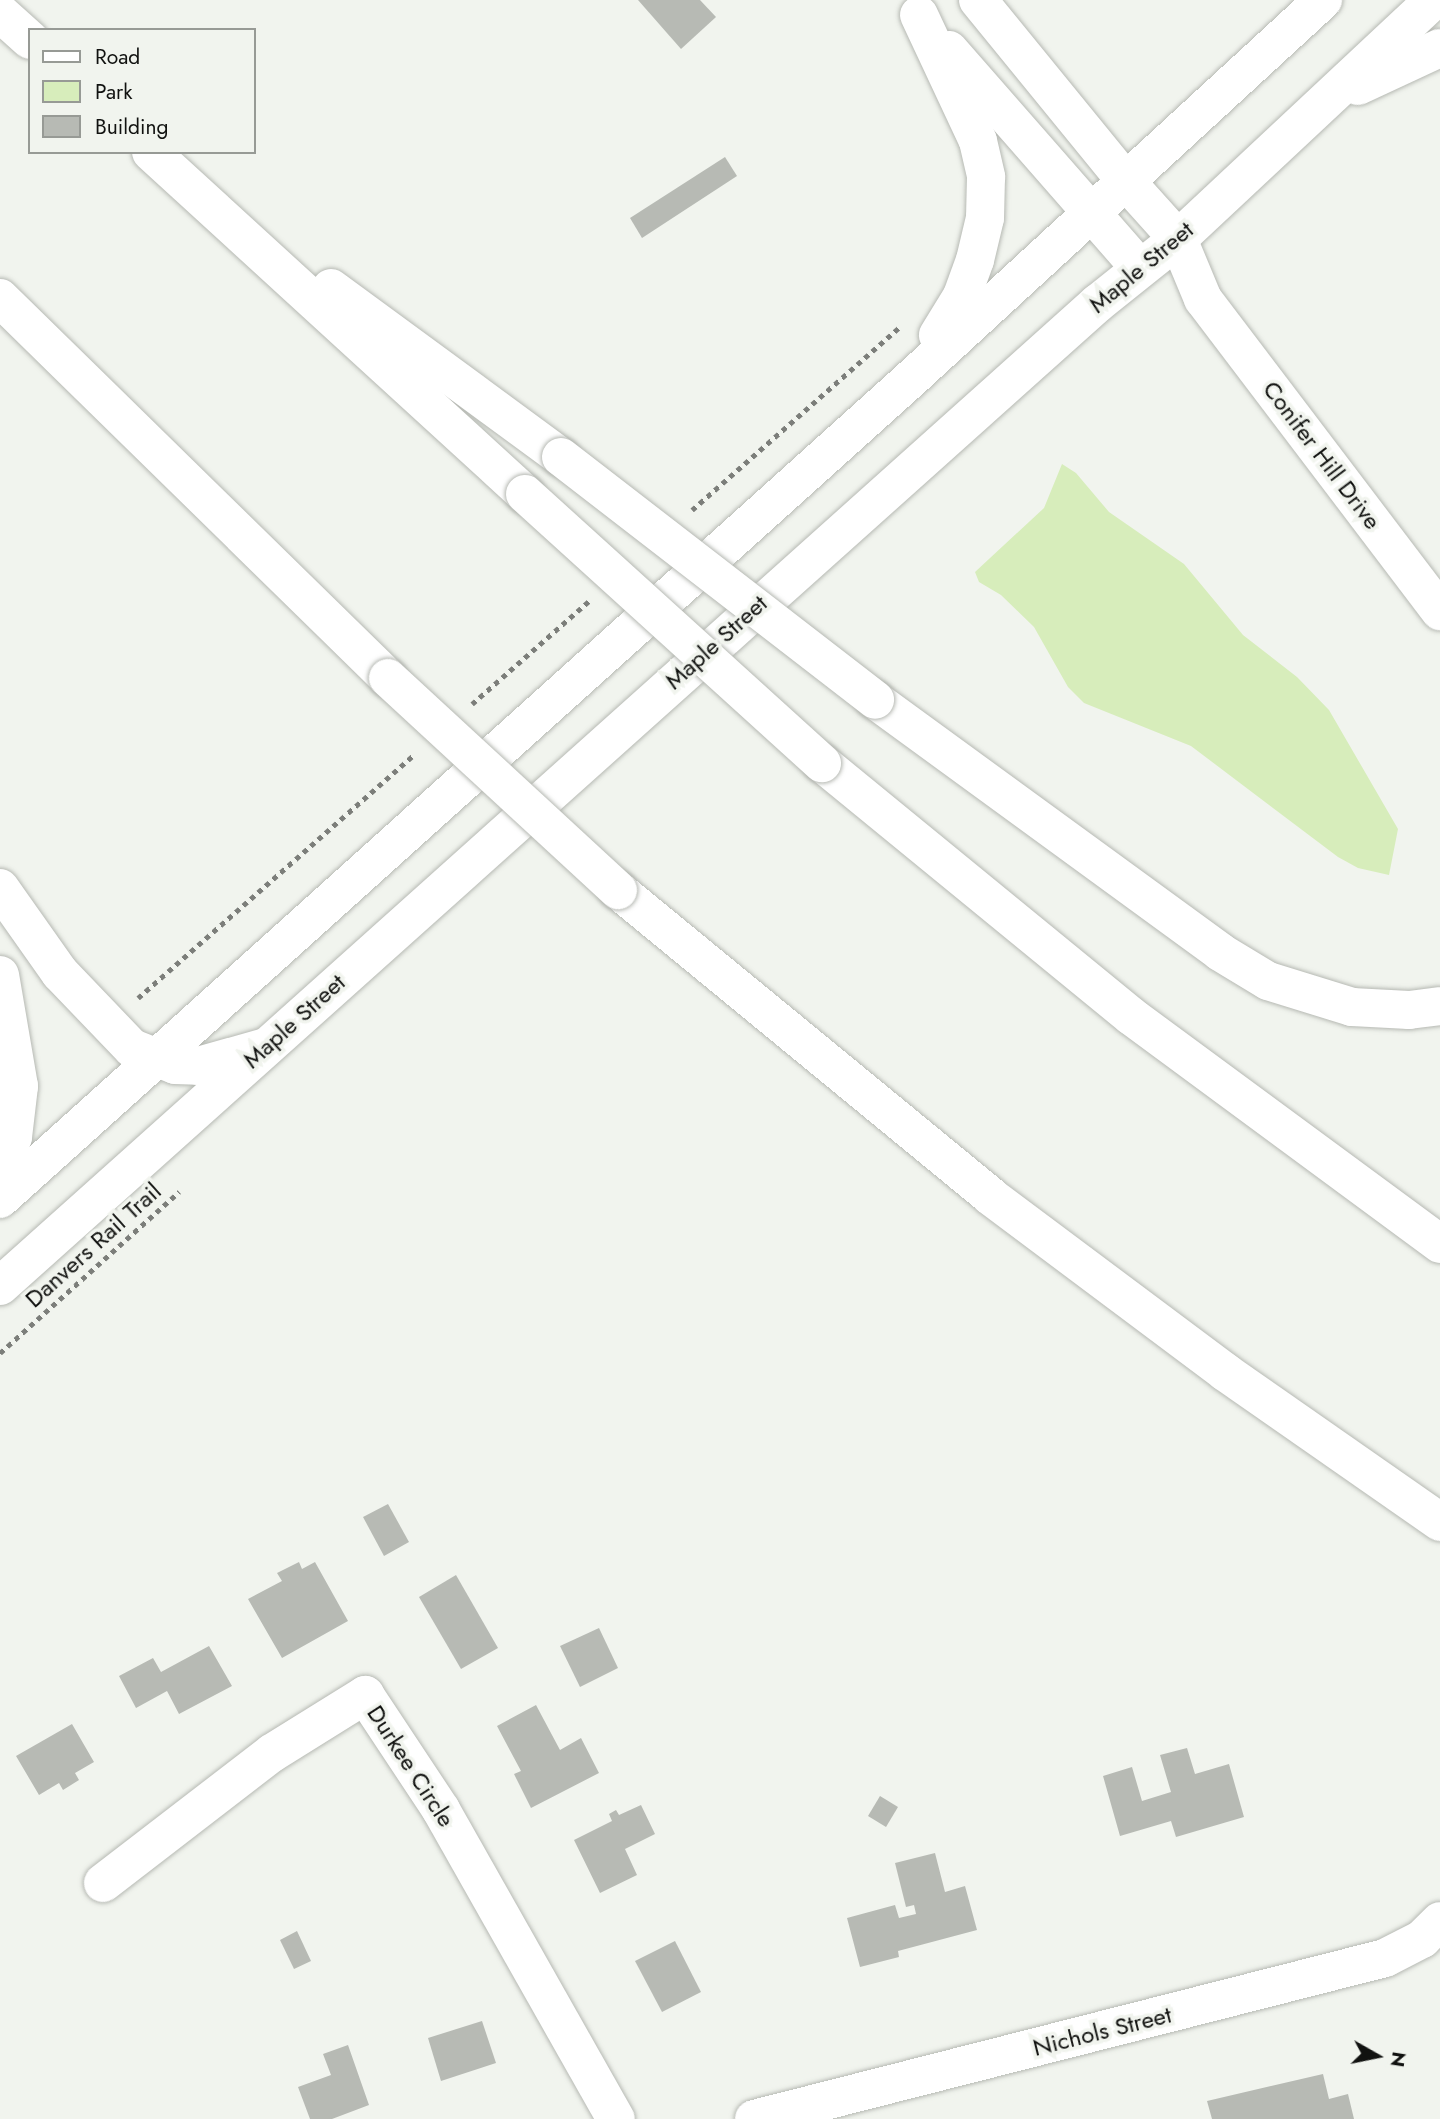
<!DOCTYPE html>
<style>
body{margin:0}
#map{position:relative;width:1440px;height:2119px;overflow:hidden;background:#f1f4ee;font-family:Jost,sans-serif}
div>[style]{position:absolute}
.green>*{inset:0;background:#d7edbb}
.building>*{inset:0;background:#b7bab4}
.path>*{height:4.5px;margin-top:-2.25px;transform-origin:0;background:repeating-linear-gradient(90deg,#7c7e7a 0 5px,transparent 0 10px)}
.roads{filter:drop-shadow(0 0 2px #b6b9b3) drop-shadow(0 0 2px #b6b9b3)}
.minor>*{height:38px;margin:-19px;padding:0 19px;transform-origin:19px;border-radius:19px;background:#fff}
.major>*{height:38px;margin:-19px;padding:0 19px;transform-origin:19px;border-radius:19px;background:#fff}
.highway>*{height:38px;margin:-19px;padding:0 19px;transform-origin:19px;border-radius:19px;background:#fff}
.bridges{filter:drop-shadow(0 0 2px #b6b9b3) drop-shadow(0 0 2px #b6b9b3)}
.highway-bridge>*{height:38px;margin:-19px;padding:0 19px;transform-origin:19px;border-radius:19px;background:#fff}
span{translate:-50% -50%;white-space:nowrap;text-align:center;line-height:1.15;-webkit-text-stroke:7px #f1f4ee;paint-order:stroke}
.street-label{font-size:24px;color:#111210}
.legend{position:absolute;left:28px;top:28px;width:228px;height:126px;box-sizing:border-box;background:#f1f4ee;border:2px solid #979a95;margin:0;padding:9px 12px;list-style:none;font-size:21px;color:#111210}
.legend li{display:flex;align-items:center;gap:14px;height:35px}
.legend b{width:35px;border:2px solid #979a95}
.north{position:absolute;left:1342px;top:2021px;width:70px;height:70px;-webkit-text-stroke:5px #f1f4ee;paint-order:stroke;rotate:99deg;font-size:19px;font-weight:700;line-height:28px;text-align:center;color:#111210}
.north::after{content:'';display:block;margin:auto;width:24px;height:32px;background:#111210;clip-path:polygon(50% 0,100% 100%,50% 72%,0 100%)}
</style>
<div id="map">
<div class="green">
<div style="clip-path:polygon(1062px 464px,1076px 473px,1109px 512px,1184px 564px,1243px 635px,1297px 677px,1329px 710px,1398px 829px,1389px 875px,1358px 868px,1338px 857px,1191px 746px,1084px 703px,1068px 687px,1034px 627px,1001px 595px,979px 582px,975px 572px,1044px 508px)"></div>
</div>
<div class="building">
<div style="clip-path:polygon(638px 0,700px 0,716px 17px,681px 49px)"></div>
<div style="clip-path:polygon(725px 157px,737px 176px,642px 238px,630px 218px)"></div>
<div style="clip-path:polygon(388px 1504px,409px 1542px,384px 1556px,363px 1517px)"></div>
<div style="clip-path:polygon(299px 1562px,302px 1569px,315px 1562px,348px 1621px,282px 1658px,248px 1599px,282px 1581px,277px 1573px)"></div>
<div style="clip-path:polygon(456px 1575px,498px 1648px,461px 1669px,419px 1597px)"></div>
<div style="clip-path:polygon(599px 1628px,618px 1668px,580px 1687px,560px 1646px)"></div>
<div style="clip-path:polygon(209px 1646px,232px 1686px,179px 1714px,167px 1691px,136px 1708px,119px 1676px,153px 1658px,161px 1672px)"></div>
<div style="clip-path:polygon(536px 1705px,560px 1750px,581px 1738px,599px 1773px,531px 1808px,514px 1774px,521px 1771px,497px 1726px)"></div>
<div style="clip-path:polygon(72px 1724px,94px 1762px,75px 1773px,79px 1780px,63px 1790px,59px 1783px,39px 1795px,16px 1756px)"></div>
<div style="clip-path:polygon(1187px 1748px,1195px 1774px,1229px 1764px,1244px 1817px,1176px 1837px,1171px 1821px,1120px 1836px,1103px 1776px,1132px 1767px,1142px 1801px,1171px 1792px,1160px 1755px)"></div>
<div style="clip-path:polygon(880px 1796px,898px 1807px,886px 1827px,868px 1816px)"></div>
<div style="clip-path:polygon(641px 1805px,655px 1834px,625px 1849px,637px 1875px,600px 1893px,574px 1840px,612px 1821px,609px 1814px,616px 1810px,619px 1815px)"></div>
<div style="clip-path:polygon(935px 1853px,945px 1892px,965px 1886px,977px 1930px,898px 1951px,899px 1957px,860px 1967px,847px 1918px,895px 1905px,899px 1918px,916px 1914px,914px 1905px,906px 1907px,895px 1863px)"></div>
<div style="clip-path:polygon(297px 1931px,311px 1961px,294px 1969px,280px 1940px)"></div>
<div style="clip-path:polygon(675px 1941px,701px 1992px,662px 2012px,635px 1961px)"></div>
<div style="clip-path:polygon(482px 2021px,496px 2063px,441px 2081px,428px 2038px)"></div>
<div style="clip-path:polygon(348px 2045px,369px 2105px,332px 2119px,310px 2119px,298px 2087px,331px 2075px,323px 2054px)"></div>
<div style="clip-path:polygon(1323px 2074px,1329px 2099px,1348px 2094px,1354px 2119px,1212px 2119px,1207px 2101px)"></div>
</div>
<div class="path">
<div style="left:692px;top:510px;width:278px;rotate:-41.4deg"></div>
<div style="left:472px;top:704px;width:156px;rotate:-41.4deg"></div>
<div style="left:138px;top:998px;width:369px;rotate:-41.4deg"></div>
<div style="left:0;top:1353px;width:241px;rotate:-42deg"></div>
</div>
<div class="roads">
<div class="minor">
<div style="left:1178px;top:239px;width:65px;rotate:67.4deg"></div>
<div style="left:1203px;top:299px;width:392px;rotate:52.8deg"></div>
<div style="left:103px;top:1883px;width:213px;rotate:-37.6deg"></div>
<div style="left:272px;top:1753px;width:110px;rotate:-31.9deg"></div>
<div style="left:365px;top:1695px;width:138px;rotate:56.5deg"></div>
<div style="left:441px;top:1810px;width:355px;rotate:60.5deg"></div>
<div style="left:754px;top:2119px;width:651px;rotate:-14.31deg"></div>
<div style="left:1385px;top:1958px;width:42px;rotate:-27.2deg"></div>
<div style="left:1422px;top:1939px;width:25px;rotate:-45deg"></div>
</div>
<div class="major">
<div style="left:978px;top:0;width:231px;rotate:50.8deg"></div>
<div style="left:1124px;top:179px;width:81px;rotate:48deg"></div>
<div style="left:919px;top:15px;width:139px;rotate:64.9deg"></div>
<div style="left:978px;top:141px;width:37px;rotate:77deg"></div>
<div style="left:986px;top:177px;width:41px;rotate:91.4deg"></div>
<div style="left:985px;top:218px;width:43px;rotate:103.4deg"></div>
<div style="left:975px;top:260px;width:38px;rotate:110deg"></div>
<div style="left:962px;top:296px;width:46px;rotate:121.6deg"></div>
<div style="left:949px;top:50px;width:288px;rotate:48.8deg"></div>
<div style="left:1358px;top:86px;width:90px;rotate:-24.9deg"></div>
<div style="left:0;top:1199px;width:1229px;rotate:-42deg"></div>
<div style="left:913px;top:377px;width:557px;rotate:-42.6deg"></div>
<div style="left:0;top:1286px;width:1474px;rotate:-41.84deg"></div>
<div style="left:1098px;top:303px;width:102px;rotate:-38.7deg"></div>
<div style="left:1178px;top:239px;width:349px;rotate:-43.1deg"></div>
</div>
<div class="highway">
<div style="left:0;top:13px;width:40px;rotate:42deg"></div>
<div style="left:151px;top:152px;width:507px;rotate:42.44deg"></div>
<div style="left:331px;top:288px;width:285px;rotate:36.3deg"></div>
<div style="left:0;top:298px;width:543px;rotate:44.4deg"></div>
<div style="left:875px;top:700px;width:427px;rotate:36.1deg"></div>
<div style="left:1220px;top:952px;width:56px;rotate:31.1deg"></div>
<div style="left:1268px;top:981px;width:88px;rotate:17.2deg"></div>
<div style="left:1352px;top:1007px;width:57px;rotate:3deg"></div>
<div style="left:1409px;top:1010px;width:31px;rotate:-7deg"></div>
<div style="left:822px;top:763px;width:399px;rotate:39.3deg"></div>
<div style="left:1131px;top:1016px;width:384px;rotate:36.4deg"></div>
<div style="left:0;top:888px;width:104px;rotate:54.8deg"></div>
<div style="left:60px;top:973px;width:104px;rotate:46.2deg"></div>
<div style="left:132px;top:1048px;width:46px;rotate:21.6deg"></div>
<div style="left:175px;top:1065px;width:23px;rotate:2deg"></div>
<div style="left:198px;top:1066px;width:71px;rotate:-15.6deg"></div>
<div style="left:618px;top:890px;width:482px;rotate:39.4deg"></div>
<div style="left:990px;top:1196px;width:294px;rotate:36.8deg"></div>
<div style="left:1225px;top:1372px;width:262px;rotate:34.9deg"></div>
<div style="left:0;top:975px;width:113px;rotate:80.3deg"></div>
<div style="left:19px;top:1086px;width:51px;rotate:96.7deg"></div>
<div style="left:13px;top:1137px;width:36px;rotate:111deg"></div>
</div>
</div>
<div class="bridges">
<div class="highway-bridge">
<div style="left:561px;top:457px;width:397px;rotate:37.7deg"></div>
<div style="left:525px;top:494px;width:401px;rotate:42.2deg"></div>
<div style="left:388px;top:678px;width:313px;rotate:42.7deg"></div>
</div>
</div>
<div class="street-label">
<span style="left:1141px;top:267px;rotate:-40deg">Maple Street</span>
<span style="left:1322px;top:455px;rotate:53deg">Conifer Hill Drive</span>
<span style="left:716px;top:642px;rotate:-42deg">Maple Street</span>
<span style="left:294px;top:1021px;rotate:-42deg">Maple Street</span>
<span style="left:93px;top:1245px;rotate:-42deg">Danvers Rail Trail</span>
<span style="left:411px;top:1766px;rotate:57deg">Durkee Circle</span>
<span style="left:1102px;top:2031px;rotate:-14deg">Nichols Street</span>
</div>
<ul class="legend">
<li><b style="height:9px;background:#fff"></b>Road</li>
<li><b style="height:19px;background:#d7edbb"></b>Park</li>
<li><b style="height:19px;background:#b7bab4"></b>Building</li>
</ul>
<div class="north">N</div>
</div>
